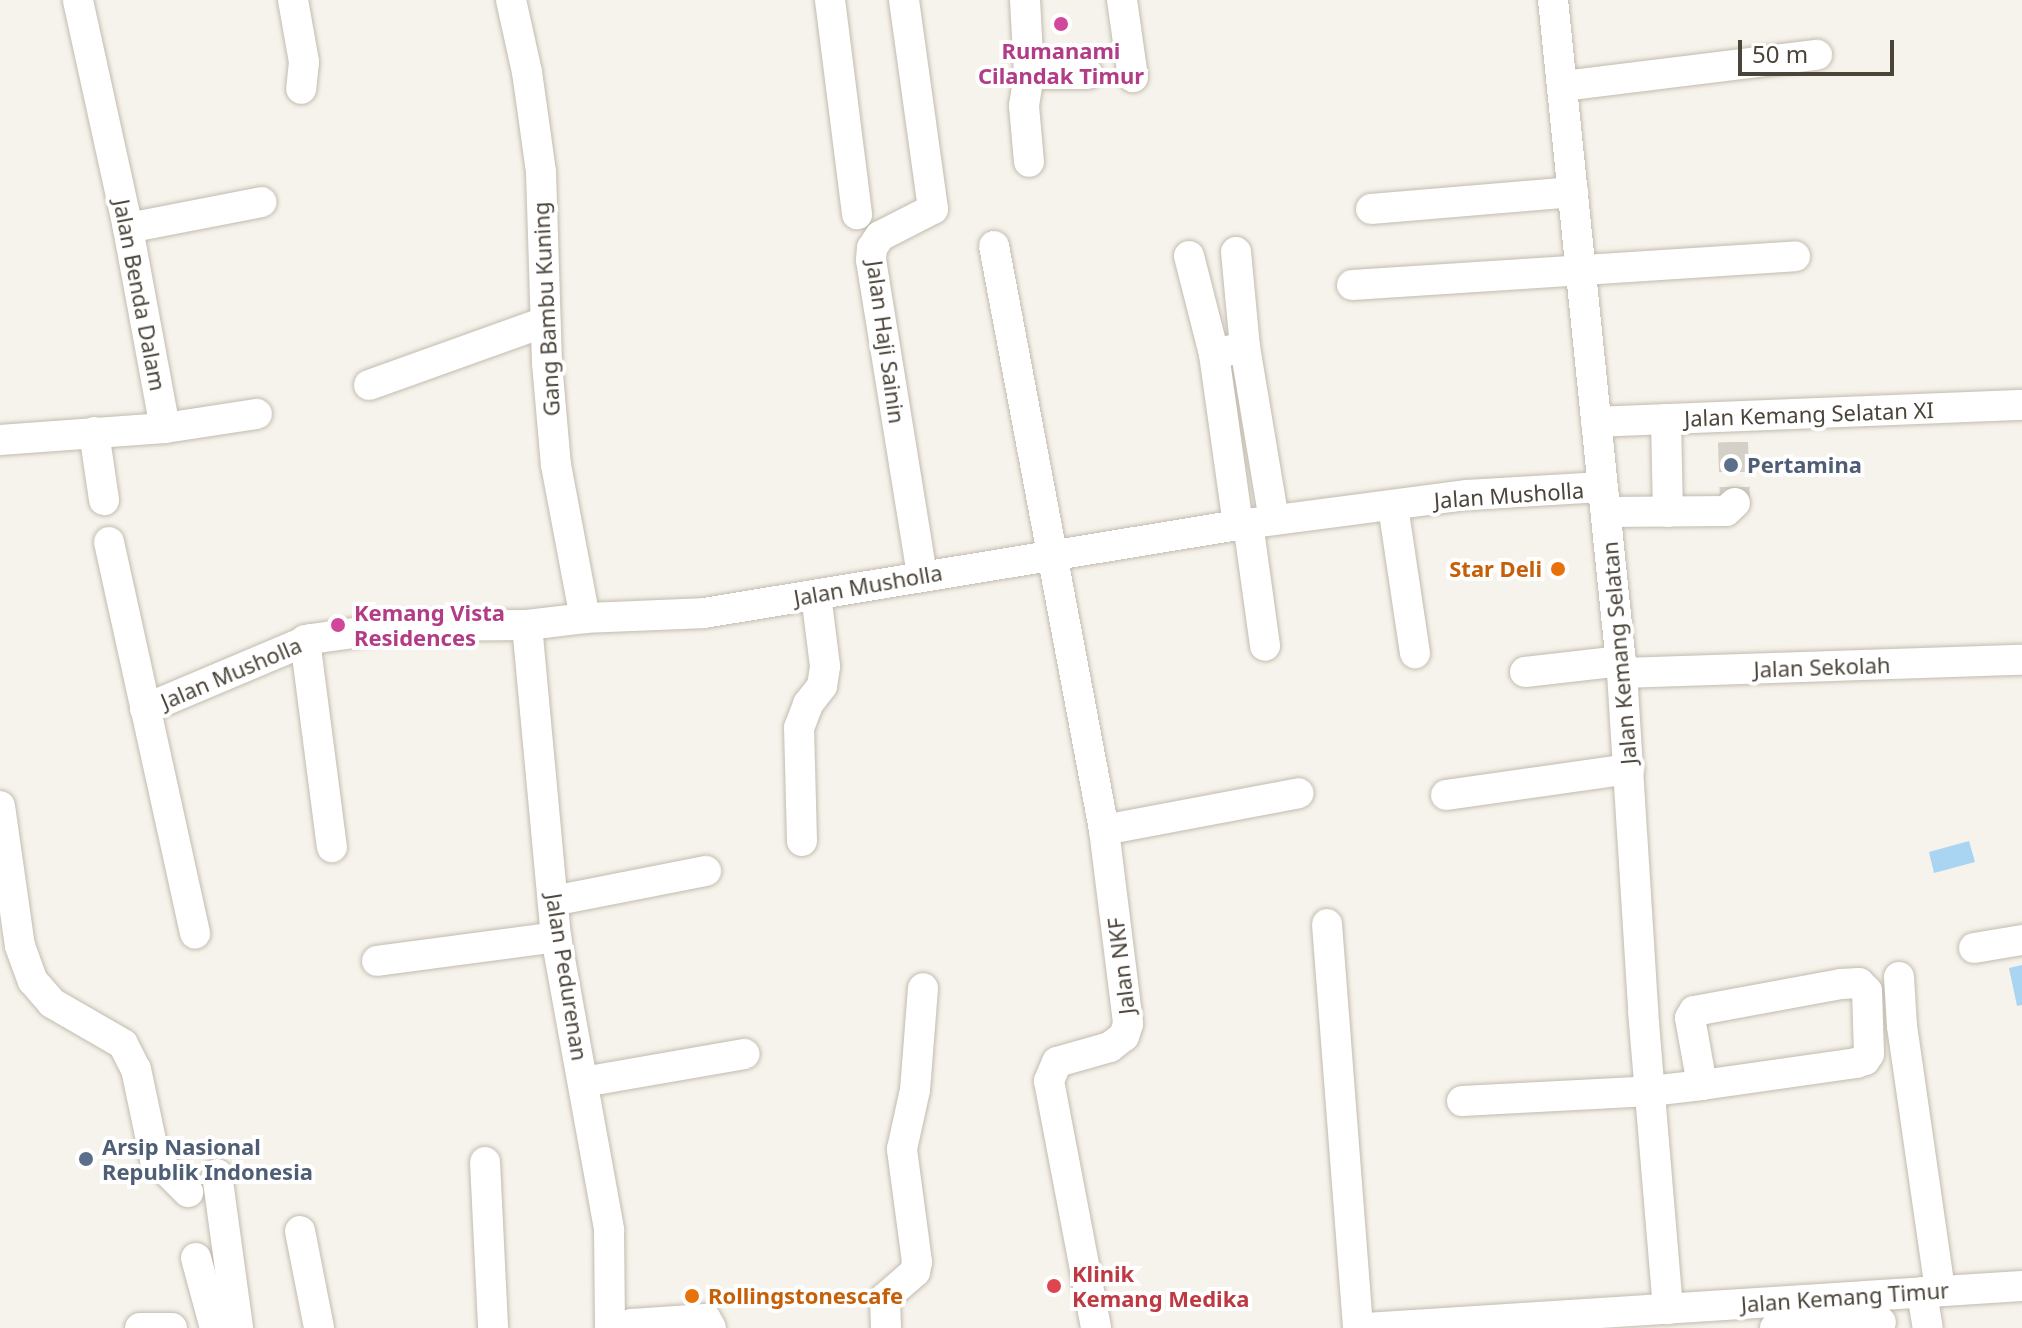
<!DOCTYPE html>
<style>
body{margin:0}
#map{position:relative;width:2022px;height:1328px;overflow:hidden;background:#f6f3ec;font-family:"Noto Sans",sans-serif}
div>[style]{position:absolute}
.water>*{inset:0;background:#a9d4f2}
.minor-tunnel>*{height:30px;margin-top:-15px;transform-origin:0;background:repeating-linear-gradient(90deg,#d4d0c8 0 30px,transparent 0 45px)}
.roads{filter:drop-shadow(0 0 2px #c2bbae) drop-shadow(0 0 2px #c2bbae)}
.minor>*{height:30px;margin:-15px;padding:0 15px;transform-origin:15px;border-radius:15px;background:#fff}
.dots>*{width:22px;height:22px;translate:-50% -50%;box-sizing:border-box;border:4px solid #fff;border-radius:50%}
span{translate:-50% -50%;white-space:nowrap;text-align:center;line-height:1.15;-webkit-text-stroke:8px #fff;paint-order:stroke}
.hotel-label{font-size:22px;color:#b23c85;font-weight:700}
.left{translate:0 -50%;text-align:left}
.street-label{font-size:22px;color:#4b4439}
.service-label{font-size:22px;color:#4e5e75;font-weight:700}
.food-label{font-size:22px;color:#c56008;font-weight:700}
.right{translate:-100% -50%;text-align:right}
.health-label{font-size:22px;color:#be3a42;font-weight:700}
.scale{position:absolute;left:1738px;top:40px;width:156px;height:36px;box-sizing:border-box;border:4px solid #4b4439;border-top:0;padding-left:10px;font-size:24px;line-height:28px;white-space:nowrap;color:#4b4439;-webkit-text-stroke:6px #fff;paint-order:stroke}
</style>
<div id="map">
<div class="water">
<div style="clip-path:polygon(1969px 841px,1975px 862px,1934px 873px,1929px 852px)"></div>
<div style="clip-path:polygon(2022px 965px,2022px 1005px,2017px 1006px,2009px 968px)"></div>
</div>
<div class="minor-tunnel">
<div style="left:1733px;top:442px;width:61px;rotate:88.1deg"></div>
</div>
<div class="roads">
<div class="minor">
<div style="left:293px;top:0;width:63px;rotate:79.9deg"></div>
<div style="left:304px;top:62px;width:27px;rotate:96deg"></div>
<div style="left:511px;top:0;width:74px;rotate:77.5deg"></div>
<div style="left:527px;top:72px;width:101px;rotate:82deg"></div>
<div style="left:541px;top:172px;width:191px;rotate:88.2deg"></div>
<div style="left:547px;top:363px;width:102px;rotate:85deg"></div>
<div style="left:556px;top:465px;width:156px;rotate:79.3deg"></div>
<div style="left:830px;top:0;width:216px;rotate:82.8deg"></div>
<div style="left:904px;top:0;width:211px;rotate:82.1deg"></div>
<div style="left:933px;top:209px;width:59px;rotate:153deg"></div>
<div style="left:880px;top:236px;width:14px;rotate:124deg"></div>
<div style="left:872px;top:248px;width:12px;rotate:95deg"></div>
<div style="left:871px;top:260px;width:319px;rotate:80.8deg"></div>
<div style="left:1025px;top:0;width:74px;rotate:86.9deg"></div>
<div style="left:1029px;top:74px;width:32px;rotate:99deg"></div>
<div style="left:1024px;top:106px;width:56px;rotate:84.9deg"></div>
<div style="left:1122px;top:0;width:78px;rotate:81.9deg"></div>
<div style="left:1553px;top:0;width:677px;rotate:84.15deg"></div>
<div style="left:1622px;top:673px;width:339px;rotate:86.4deg"></div>
<div style="left:1643px;top:1011px;width:299px;rotate:85.2deg"></div>
<div style="left:1029px;top:74px;width:59px"></div>
<div style="left:1563px;top:86px;width:256px;rotate:-7deg"></div>
<div style="left:1371px;top:209px;width:203px;rotate:-4.8deg"></div>
<div style="left:128px;top:228px;width:136px;rotate:-11deg"></div>
<div style="left:994px;top:246px;width:594px;rotate:79.33deg"></div>
<div style="left:1104px;top:830px;width:195px;rotate:82.9deg"></div>
<div style="left:1128px;top:1024px;width:13px;rotate:108deg"></div>
<div style="left:1124px;top:1036px;width:18px;rotate:142deg"></div>
<div style="left:1110px;top:1047px;width:55px;rotate:164.2deg"></div>
<div style="left:1057px;top:1062px;width:21px;rotate:113deg"></div>
<div style="left:1049px;top:1081px;width:251px;rotate:79.2deg"></div>
<div style="left:1236px;top:252px;width:95px;rotate:84.6deg"></div>
<div style="left:1189px;top:256px;width:101px;rotate:75.7deg"></div>
<div style="left:1352px;top:285px;width:444px;rotate:-3.7deg"></div>
<div style="left:369px;top:385px;width:187px;rotate:-19.7deg"></div>
<div style="left:1666px;top:419px;width:93px;rotate:88.8deg"></div>
<div style="left:1596px;top:422px;width:426px;rotate:-2.3deg"></div>
<div style="left:165px;top:428px;width:93px;rotate:-8.7deg"></div>
<div style="left:94px;top:432px;width:69px;rotate:81.6deg"></div>
<div style="left:0;top:440px;width:165px;rotate:-4.2deg"></div>
<div style="left:165px;top:428px;width:203px;rotate:-100.5deg"></div>
<div style="left:128px;top:228px;width:233px;rotate:-102.4deg"></div>
<div style="left:1393px;top:506px;width:149px;rotate:81.5deg"></div>
<div style="left:1608px;top:512px;width:118px;rotate:-0.5deg"></div>
<div style="left:1726px;top:511px;width:12px;rotate:-42deg"></div>
<div style="left:1248px;top:523px;width:124px;rotate:82.1deg"></div>
<div style="left:1238px;top:525px;width:173px;rotate:-98deg"></div>
<div style="left:1214px;top:354px;width:32px;rotate:-13deg"></div>
<div style="left:1245px;top:347px;width:175px;rotate:80.5deg"></div>
<div style="left:109px;top:542px;width:401px;rotate:77.6deg"></div>
<div style="left:527px;top:625px;width:313px;rotate:84.7deg"></div>
<div style="left:556px;top:937px;width:298px;rotate:79.7deg"></div>
<div style="left:609px;top:1230px;width:98px;rotate:89.4deg"></div>
<div style="left:305px;top:640px;width:209px;rotate:82.6deg"></div>
<div style="left:1525px;top:672px;width:97px;rotate:-6.5deg"></div>
<div style="left:1622px;top:673px;width:400px;rotate:-1.9deg"></div>
<div style="left:145px;top:709px;width:180px;rotate:-22.9deg"></div>
<div style="left:311px;top:639px;width:94px;rotate:-8deg"></div>
<div style="left:404px;top:626px;width:123px;rotate:-0.5deg"></div>
<div style="left:527px;top:625px;width:58px;rotate:-6.9deg"></div>
<div style="left:585px;top:618px;width:119px;rotate:-2.4deg"></div>
<div style="left:704px;top:613px;width:541px;rotate:-9.36deg"></div>
<div style="left:1238px;top:525px;width:231px;rotate:-7.5deg"></div>
<div style="left:1467px;top:495px;width:135px;rotate:-3.4deg"></div>
<div style="left:1446px;top:795px;width:185px;rotate:-8.1deg"></div>
<div style="left:0;top:806px;width:141px;rotate:81.9deg"></div>
<div style="left:20px;top:946px;width:37px;rotate:70deg"></div>
<div style="left:33px;top:981px;width:29px;rotate:49deg"></div>
<div style="left:52px;top:1003px;width:82px;rotate:30deg"></div>
<div style="left:123px;top:1044px;width:28px;rotate:63deg"></div>
<div style="left:136px;top:1069px;width:92px;rotate:78.1deg"></div>
<div style="left:155px;top:1159px;width:47px;rotate:45deg"></div>
<div style="left:1104px;top:830px;width:198px;rotate:-10.7deg"></div>
<div style="left:802px;top:841px;width:113px;rotate:-91.5deg"></div>
<div style="left:799px;top:728px;width:26px;rotate:-69deg"></div>
<div style="left:808px;top:704px;width:23px;rotate:-52deg"></div>
<div style="left:822px;top:686px;width:20px;rotate:-81deg"></div>
<div style="left:825px;top:666px;width:72px;rotate:-97.2deg"></div>
<div style="left:553px;top:901px;width:156px;rotate:-11.1deg"></div>
<div style="left:1327px;top:924px;width:405px;rotate:85.6deg"></div>
<div style="left:1974px;top:948px;width:49px;rotate:-9.5deg"></div>
<div style="left:377px;top:961px;width:181px;rotate:-7.6deg"></div>
<div style="left:1899px;top:977px;width:49px;rotate:86.5deg"></div>
<div style="left:1902px;top:1026px;width:267px;rotate:81.8deg"></div>
<div style="left:584px;top:1082px;width:163px;rotate:-9.9deg"></div>
<div style="left:1462px;top:1101px;width:189px;rotate:-3deg"></div>
<div style="left:1651px;top:1091px;width:51px;rotate:-6.7deg"></div>
<div style="left:1702px;top:1085px;width:156px;rotate:-8.1deg"></div>
<div style="left:1856px;top:1063px;width:9px;rotate:-18deg"></div>
<div style="left:1865px;top:1060px;width:7px;rotate:-56deg"></div>
<div style="left:1869px;top:1054px;width:63px;rotate:-91.8deg"></div>
<div style="left:1867px;top:991px;width:11px;rotate:-135deg"></div>
<div style="left:1859px;top:983px;width:18px;rotate:177deg"></div>
<div style="left:1841px;top:984px;width:149px;rotate:169.6deg"></div>
<div style="left:1694px;top:1011px;width:8px;rotate:120deg"></div>
<div style="left:1690px;top:1018px;width:68px;rotate:79.8deg"></div>
<div style="left:485px;top:1162px;width:166px;rotate:87.2deg"></div>
<div style="left:217px;top:1174px;width:155px;rotate:82.2deg"></div>
<div style="left:300px;top:1231px;width:99px;rotate:78.9deg"></div>
<div style="left:196px;top:1258px;width:73px;rotate:74.8deg"></div>
<div style="left:1922px;top:1292px;width:36px;rotate:81deg"></div>
<div style="left:140px;top:1328px;width:32px"></div>
<div style="left:628px;top:1328px;width:6px;rotate:-45deg"></div>
<div style="left:632px;top:1324px;width:74px;rotate:-3.9deg"></div>
<div style="left:706px;top:1319px;width:10px;rotate:61deg"></div>
<div style="left:886px;top:1328px;width:30px;rotate:-92deg"></div>
<div style="left:885px;top:1298px;width:40px;rotate:-41deg"></div>
<div style="left:915px;top:1272px;width:10px;rotate:-79deg"></div>
<div style="left:917px;top:1262px;width:114px;rotate:-97.6deg"></div>
<div style="left:902px;top:1149px;width:60px;rotate:-77.6deg"></div>
<div style="left:915px;top:1090px;width:102px;rotate:-85.5deg"></div>
<div style="left:1366px;top:1328px;width:657px;rotate:-3.66deg"></div>
<div style="left:1775px;top:1328px;width:106px;rotate:-3.2deg"></div>
</div>
</div>
<div class="dots">
<div style="left:1061px;top:24px;background:#d1479c"></div>
<div style="left:1731px;top:465px;background:#5c6f8a"></div>
<div style="left:1558px;top:569px;background:#e8710a"></div>
<div style="left:338px;top:625px;background:#d1479c"></div>
<div style="left:86px;top:1159px;background:#5c6f8a"></div>
<div style="left:1054px;top:1286px;background:#e0444e"></div>
<div style="left:692px;top:1296px;background:#e8710a"></div>
</div>
<div class="hotel-label">
<span style="left:1061px;top:63px">Rumanami<br>Cilandak Timur</span>
<span class="left" style="left:354px;top:625px">Kemang Vista<br>Residences</span>
</div>
<div class="street-label">
<span style="left:140px;top:295px;rotate:79deg">Jalan Benda Dalam</span>
<span style="left:546px;top:309px;rotate:-93deg">Gang Bambu Kuning</span>
<span style="left:886px;top:342px;rotate:82deg">Jalan Haji Sainin</span>
<span style="left:1809px;top:414px;rotate:-2deg">Jalan Kemang Selatan XI</span>
<span style="left:1509px;top:495px;rotate:-4deg">Jalan Musholla</span>
<span style="left:868px;top:585px;rotate:-10deg">Jalan Musholla</span>
<span style="left:1619px;top:653px;rotate:-95deg">Jalan Kemang Selatan</span>
<span style="left:1822px;top:667px;rotate:-2deg">Jalan Sekolah</span>
<span style="left:231px;top:673px;rotate:-23deg">Jalan Musholla</span>
<span style="left:1121px;top:966px;rotate:-97deg">Jalan NKF</span>
<span style="left:567px;top:977px;rotate:81deg">Jalan Pedurenan</span>
<span style="left:1845px;top:1297px;rotate:-4deg">Jalan Kemang Timur</span>
</div>
<div class="service-label">
<span class="left" style="left:1747px;top:465px">Pertamina</span>
<span class="left" style="left:102px;top:1159px">Arsip Nasional<br>Republik Indonesia</span>
</div>
<div class="food-label">
<span class="right" style="left:1542px;top:569px">Star Deli</span>
<span class="left" style="left:708px;top:1296px">Rollingstonescafe</span>
</div>
<div class="health-label">
<span class="left" style="left:1072px;top:1286px">Klinik<br>Kemang Medika</span>
</div>
<div class="scale">50 m</div>
</div>
